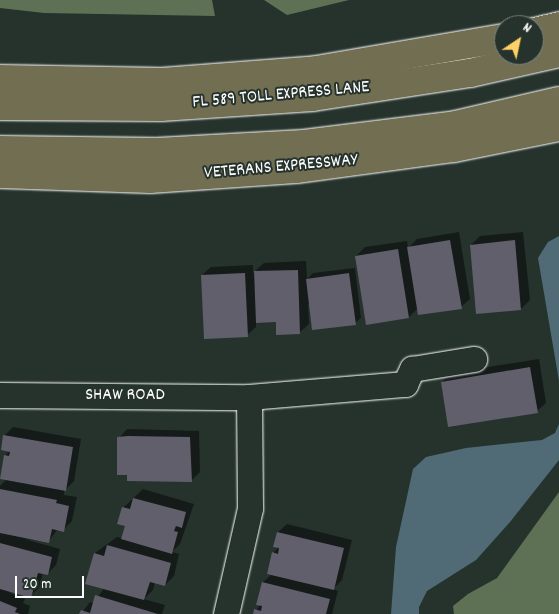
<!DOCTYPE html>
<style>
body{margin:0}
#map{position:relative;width:559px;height:614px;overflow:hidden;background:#26332d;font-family:Dekko,sans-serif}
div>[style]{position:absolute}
.green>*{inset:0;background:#5e7154}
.water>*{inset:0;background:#506b76}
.shadow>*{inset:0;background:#0007}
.building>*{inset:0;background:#605f6b}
.roads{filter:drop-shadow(0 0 1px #fff) drop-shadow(0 0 1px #fff)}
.minor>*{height:25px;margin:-12.5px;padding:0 12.5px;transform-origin:12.5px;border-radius:12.5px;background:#26332d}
.highway>*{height:28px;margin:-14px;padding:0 14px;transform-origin:14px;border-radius:14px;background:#726e52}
span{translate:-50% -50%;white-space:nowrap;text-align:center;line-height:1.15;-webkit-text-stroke:4px #26332d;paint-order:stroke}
.street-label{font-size:18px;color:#fff}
.north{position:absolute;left:494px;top:15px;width:50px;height:50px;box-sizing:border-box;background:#26332d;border:1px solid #7d8581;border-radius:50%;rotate:34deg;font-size:14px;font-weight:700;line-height:20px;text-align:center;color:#fff}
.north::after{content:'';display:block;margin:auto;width:18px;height:22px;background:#ffd166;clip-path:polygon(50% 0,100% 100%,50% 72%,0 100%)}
.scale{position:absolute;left:15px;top:576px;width:69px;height:22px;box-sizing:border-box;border:2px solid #fff;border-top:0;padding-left:6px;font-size:15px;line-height:18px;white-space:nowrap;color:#fff;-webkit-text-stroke:4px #26332d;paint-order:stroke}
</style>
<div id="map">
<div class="green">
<div style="clip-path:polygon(0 0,212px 0,215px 16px,44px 13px,0 8px)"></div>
<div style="clip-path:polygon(264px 0,349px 0,287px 15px)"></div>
<div style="clip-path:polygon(559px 492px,559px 614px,454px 614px,453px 606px,468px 594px,497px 578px)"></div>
</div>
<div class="water">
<div style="clip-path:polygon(559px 236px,559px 381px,538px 258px,548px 242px)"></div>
<div style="clip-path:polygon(559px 424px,559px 460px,510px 522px,476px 560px,427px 591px,419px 607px,419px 614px,391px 614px,396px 547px,413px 469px,426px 457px,466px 448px,542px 440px,555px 433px)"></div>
</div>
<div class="shadow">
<div style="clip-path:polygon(459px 232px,470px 299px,461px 307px,418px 308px,409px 317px,367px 323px,356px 256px,365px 247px,407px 241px,408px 248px,417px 239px)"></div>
<div style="clip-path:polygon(523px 232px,530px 300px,521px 309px,471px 245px,480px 236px)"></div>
<div style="clip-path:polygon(306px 261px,307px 279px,313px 273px,355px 268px,361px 318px,355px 323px,308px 304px,309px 324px,300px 332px,277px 321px,256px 322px,256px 327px,247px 335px,202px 275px,211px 267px,253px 265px,253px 273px,264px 263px)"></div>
<div style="clip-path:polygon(539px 359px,546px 403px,537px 411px,442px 382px,451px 373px)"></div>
<div style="clip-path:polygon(13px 427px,81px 439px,74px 481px,64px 491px,64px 495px,77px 497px,72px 521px,63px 530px,58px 529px,48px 542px,24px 539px,60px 549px,56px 565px,47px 574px,43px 573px,39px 588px,30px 596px,8px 592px,25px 599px,23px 603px,30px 606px,28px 614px,0 614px,0 486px,7px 479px,5px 456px,10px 450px,5px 435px)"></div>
<div style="clip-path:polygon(127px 429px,199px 431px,200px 472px,192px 480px,119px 438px)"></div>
<div style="clip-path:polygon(143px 489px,194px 504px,180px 544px,172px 552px,179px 554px,174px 576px,165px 585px,155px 582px,153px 590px,144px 599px,165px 605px,162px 614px,81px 614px,90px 602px,94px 603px,104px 588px,95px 553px,117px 537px,123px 538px,127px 525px,123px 508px)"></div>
<div style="clip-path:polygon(287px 524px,352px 540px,342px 580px,333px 589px,338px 591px,332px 614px,254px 614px,260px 605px,263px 582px,272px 574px,273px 553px,279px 547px,278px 532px)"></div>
</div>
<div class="building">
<div style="clip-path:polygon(450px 240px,462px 309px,418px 315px,407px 247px)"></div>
<div style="clip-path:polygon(515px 240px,521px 310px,476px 314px,470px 245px)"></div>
<div style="clip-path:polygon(398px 249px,409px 318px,366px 325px,355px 256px)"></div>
<div style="clip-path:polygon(298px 270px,300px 334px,276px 335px,276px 322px,256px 323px,254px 271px)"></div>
<div style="clip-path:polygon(245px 273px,248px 337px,204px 339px,201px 275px)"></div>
<div style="clip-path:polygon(349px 273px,356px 325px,312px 330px,306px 279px)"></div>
<div style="clip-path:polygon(530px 367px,538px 413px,448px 427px,441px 382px)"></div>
<div style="clip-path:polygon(3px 435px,73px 447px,66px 491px,0 479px,4px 455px,9px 456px,10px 452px,1px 450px)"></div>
<div style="clip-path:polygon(128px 436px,190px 437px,192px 482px,127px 481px,127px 475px,117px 475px,117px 437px)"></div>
<div style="clip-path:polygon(0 489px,57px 500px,56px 503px,69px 506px,64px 532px,52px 529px,49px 543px,0 533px)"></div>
<div style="clip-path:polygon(133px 498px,186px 512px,182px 528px,176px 526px,174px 531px,178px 532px,172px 554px,121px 539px,125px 526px,117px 524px,122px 507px,130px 509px)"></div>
<div style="clip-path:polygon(277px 532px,344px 548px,334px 590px,267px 574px,272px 552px,278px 554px,279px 548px,273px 547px)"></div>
<div style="clip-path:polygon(0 543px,52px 557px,48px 575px,38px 573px,31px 598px,0 589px)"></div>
<div style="clip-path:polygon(107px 545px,171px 563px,165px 586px,150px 582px,144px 600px,85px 584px,94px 553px,104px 556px)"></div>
<div style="clip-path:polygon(262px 582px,330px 599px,326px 614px,253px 614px,254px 609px,261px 611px,262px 606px,256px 605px)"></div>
<div style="clip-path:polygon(95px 595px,158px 614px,79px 614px,81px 610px,90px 613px)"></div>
<div style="clip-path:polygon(0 601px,17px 608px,15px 612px,20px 614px,0 614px)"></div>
</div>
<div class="roads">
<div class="minor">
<div style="left:0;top:395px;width:249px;rotate:0.5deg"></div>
<div style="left:249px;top:397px;width:157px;rotate:-4.8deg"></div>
<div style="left:405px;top:384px;width:17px;rotate:-65deg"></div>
<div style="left:412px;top:369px;width:63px;rotate:-9.2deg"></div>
<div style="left:226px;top:614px;width:109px;rotate:-77.2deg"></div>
<div style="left:250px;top:508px;width:111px;rotate:-90.5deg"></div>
</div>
<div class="highway">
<div style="left:534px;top:32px;width:26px;rotate:-13deg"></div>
<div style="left:0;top:79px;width:162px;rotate:1.1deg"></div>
<div style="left:162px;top:82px;width:155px;rotate:-4.4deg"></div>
<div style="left:317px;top:70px;width:190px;rotate:-9.7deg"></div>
<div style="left:0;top:106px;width:161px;rotate:0.4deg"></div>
<div style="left:161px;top:107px;width:152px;rotate:-3.8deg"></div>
<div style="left:313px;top:97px;width:159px;rotate:-8.7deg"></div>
<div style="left:470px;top:73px;width:91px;rotate:-12.7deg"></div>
<div style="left:0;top:150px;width:157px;rotate:0.7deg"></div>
<div style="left:157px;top:152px;width:147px;rotate:-3.1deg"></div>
<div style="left:304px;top:144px;width:153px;rotate:-7.1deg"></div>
<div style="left:456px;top:125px;width:106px;rotate:-13.1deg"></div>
<div style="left:0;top:174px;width:150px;rotate:1.9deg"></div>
<div style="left:150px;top:179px;width:146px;rotate:-3.9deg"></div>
<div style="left:296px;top:169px;width:159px;rotate:-7.6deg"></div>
<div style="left:454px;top:148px;width:107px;rotate:-11.3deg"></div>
</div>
</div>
<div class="street-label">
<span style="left:281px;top:96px;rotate:-5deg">FL 589 TOLL EXPRESS LANE</span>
<span style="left:281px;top:168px;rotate:-5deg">VETERANS EXPRESSWAY</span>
<span style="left:125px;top:396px">SHAW ROAD</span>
</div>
<div class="north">N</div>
<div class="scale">20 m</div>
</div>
